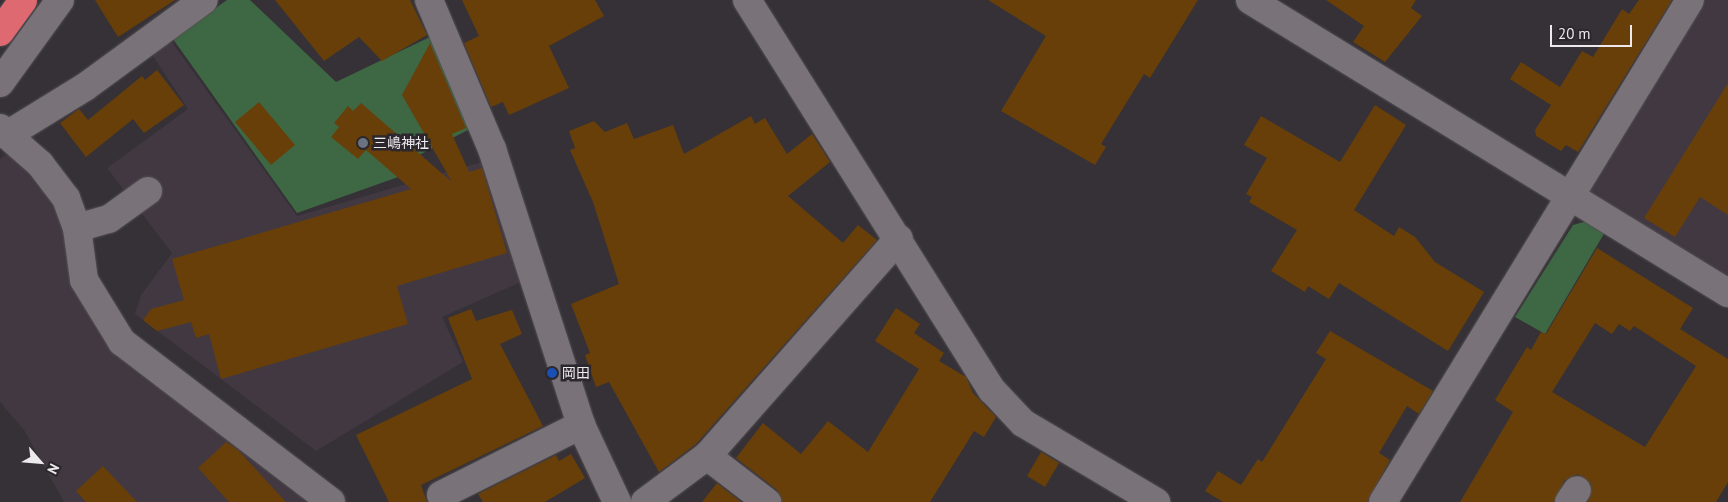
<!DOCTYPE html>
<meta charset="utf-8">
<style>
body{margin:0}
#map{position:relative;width:1728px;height:502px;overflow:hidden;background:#353136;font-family:"PT Sans","Noto Sans JP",sans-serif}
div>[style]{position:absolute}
.built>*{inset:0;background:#413842}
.green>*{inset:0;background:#3e6843}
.building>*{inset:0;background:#683f09}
.roads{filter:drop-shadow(0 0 1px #534f53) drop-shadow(0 0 1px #534f53)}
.minor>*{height:28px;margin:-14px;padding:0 14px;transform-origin:14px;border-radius:14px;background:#797379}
.highway>*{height:28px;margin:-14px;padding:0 14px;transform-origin:14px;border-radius:14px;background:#df6970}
.dots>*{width:14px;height:14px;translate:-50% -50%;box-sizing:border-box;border:2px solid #2b272c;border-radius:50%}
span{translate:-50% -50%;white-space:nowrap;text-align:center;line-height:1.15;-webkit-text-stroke:5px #2b272c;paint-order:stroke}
.poi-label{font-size:14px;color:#edeaed}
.left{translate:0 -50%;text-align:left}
.north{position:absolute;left:15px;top:437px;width:50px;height:50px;-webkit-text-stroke:4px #2b272c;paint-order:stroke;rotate:117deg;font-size:14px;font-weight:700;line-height:20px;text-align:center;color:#edeaed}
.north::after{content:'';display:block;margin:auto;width:18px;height:22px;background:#edeaed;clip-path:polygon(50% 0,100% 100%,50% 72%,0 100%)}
.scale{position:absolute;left:1550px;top:25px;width:82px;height:22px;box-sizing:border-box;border:2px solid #edeaed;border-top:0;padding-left:6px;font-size:15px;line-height:18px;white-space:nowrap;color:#edeaed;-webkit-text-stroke:4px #2b272c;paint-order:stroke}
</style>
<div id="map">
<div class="built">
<div style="clip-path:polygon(1698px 0,1728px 0,1728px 278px,1582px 188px)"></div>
<div style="clip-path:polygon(171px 41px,297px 216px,485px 161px,523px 281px,442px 317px,463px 362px,316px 451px,135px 314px,141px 295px,172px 253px,107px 168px,188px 109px,151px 53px)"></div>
<div style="clip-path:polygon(9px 152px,58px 208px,78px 296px,114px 347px,316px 502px,64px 502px,24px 430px,0 402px,0 159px)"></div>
</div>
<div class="green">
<div style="clip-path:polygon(227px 0,250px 0,336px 82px,432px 36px,472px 128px,419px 155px,415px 171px,297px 213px,173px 39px)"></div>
<div style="clip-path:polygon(1587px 221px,1605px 232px,1545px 334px,1515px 317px,1573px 225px)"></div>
</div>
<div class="building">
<div style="clip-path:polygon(95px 0,175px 0,118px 37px)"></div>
<div style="clip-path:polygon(275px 0,410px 0,427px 35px,382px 61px,359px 37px,324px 61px)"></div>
<div style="clip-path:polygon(462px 0,595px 0,604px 16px,549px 46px,569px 88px,509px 115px,503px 102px,491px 107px,464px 43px,479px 36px)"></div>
<div style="clip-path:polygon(988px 0,1198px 0,1150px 78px,1144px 74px,1101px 144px,1106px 147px,1095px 165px,1001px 111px,1046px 36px)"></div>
<div style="clip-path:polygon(1326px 0,1416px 0,1411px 8px,1422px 16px,1385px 62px,1353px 42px,1364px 26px)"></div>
<div style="clip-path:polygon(1639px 0,1672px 0,1578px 152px,1566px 145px,1561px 151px,1536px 136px,1535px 130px,1551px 105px,1510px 79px,1521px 62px,1560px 87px,1582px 51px,1593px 57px,1622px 9px,1629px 14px)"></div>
<div style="clip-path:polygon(430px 43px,466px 128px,452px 134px,469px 172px,482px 168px,507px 253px,397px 286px,408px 324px,221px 379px,209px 334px,196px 338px,191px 322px,157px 331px,143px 320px,151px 309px,184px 300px,172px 259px,411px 189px,366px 150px,358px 159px,331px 137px,339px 127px,334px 123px,348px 106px,353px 111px,361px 103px,452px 182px,402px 95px)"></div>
<div style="clip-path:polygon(157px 70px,184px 105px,144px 133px,133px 119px,86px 157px,60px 123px,79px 109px,88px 120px,142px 76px,145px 80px)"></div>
<div style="clip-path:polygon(1728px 83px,1728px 215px,1700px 197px,1675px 237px,1644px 218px)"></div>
<div style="clip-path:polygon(259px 102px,295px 145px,271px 165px,235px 122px)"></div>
<div style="clip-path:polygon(1375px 105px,1406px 125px,1354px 210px,1394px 236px,1399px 227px,1415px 237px,1435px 262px,1484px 292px,1448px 351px,1339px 283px,1329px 299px,1308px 286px,1305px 292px,1271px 271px,1297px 230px,1249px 202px,1252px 197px,1246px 194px,1267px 158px,1244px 145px,1261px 116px,1340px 162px)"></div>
<div style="clip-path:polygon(751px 116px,755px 124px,765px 118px,787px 154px,812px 134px,830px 162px,788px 196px,843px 243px,858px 225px,877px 240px,696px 444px,659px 472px,609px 382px,596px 387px,585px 355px,590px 353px,571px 304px,619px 284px,593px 202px,570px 150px,575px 148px,569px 131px,594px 121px,605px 132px,627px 123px,634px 139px,673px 125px,684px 154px)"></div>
<div style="clip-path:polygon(evenodd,1597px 248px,1693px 308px,1680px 329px,1728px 359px,1728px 482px,1716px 502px,1588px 502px,1591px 484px,1578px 474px,1564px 481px,1554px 502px,1460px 502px,1513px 412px,1495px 400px,1527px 347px,1531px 350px,1541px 332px,1546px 334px,1597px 248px,1595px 323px,1612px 334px,1619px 324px,1630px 331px,1634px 326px,1696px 366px,1645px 447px,1552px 392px,1595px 323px)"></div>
<div style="clip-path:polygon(896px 308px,920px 324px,914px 333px,944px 353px,939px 361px,966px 377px,973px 393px,996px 417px,984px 437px,974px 431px,930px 502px,782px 502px,777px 490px,736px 458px,763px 423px,801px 454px,828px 421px,868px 452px,919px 369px,875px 341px)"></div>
<div style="clip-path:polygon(471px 309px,476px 321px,512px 310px,522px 334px,500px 344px,543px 426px,421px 485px,427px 502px,389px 502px,356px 435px,472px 379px,448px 318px)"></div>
<div style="clip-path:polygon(1330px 331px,1433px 391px,1419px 414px,1407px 406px,1379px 453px,1390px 460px,1367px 502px,1223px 502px,1205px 491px,1218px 471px,1241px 485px,1258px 459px,1262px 462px,1326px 359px,1316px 353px)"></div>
<div style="clip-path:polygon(226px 442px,238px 450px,286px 502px,229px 502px,198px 468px)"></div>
<div style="clip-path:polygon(1041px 452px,1059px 463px,1045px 487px,1027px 476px)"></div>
<div style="clip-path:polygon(571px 454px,585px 478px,545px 502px,483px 502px,478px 494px,556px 455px,559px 461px)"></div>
<div style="clip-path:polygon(103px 466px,137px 502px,86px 502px,76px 491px)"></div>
<div style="clip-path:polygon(717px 483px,741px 502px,702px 502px)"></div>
</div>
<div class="roads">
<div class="minor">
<div style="left:429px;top:0;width:162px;rotate:67.1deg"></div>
<div style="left:492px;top:149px;width:290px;rotate:72.1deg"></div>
<div style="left:581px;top:425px;width:85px;rotate:64.9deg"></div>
<div style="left:747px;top:0;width:461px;rotate:57.9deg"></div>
<div style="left:992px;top:390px;width:45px;rotate:46.8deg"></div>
<div style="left:1023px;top:423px;width:155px;rotate:30.7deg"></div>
<div style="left:1250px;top:0;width:561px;rotate:31.51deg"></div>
<div style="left:0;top:83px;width:102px;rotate:-54.1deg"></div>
<div style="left:0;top:128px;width:10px;rotate:45deg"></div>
<div style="left:7px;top:135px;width:92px;rotate:-31.6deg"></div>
<div style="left:85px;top:87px;width:147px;rotate:-36.2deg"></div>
<div style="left:7px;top:135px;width:44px;rotate:41.3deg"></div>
<div style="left:40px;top:164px;width:43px;rotate:52.6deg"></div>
<div style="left:66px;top:198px;width:32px;rotate:70deg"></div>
<div style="left:77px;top:228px;width:52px;rotate:82.3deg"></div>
<div style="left:84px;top:280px;width:73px;rotate:58.5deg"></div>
<div style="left:122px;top:342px;width:263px;rotate:37.4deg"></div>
<div style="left:77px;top:228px;width:33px;rotate:-16deg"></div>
<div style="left:109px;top:219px;width:48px;rotate:-35.7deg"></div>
<div style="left:707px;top:456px;width:76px;rotate:37.5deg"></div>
<div style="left:441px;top:495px;width:157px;rotate:-26.6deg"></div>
<div style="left:645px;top:502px;width:77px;rotate:-36.6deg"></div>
<div style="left:707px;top:456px;width:290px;rotate:-48.6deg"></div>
<div style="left:1383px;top:502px;width:588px;rotate:-58.55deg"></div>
<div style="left:1569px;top:502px;width:14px;rotate:-56deg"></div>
</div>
<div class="highway">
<div style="left:0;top:32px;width:39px;rotate:-54deg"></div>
</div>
</div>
<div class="dots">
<div style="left:363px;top:143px;background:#6b7280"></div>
<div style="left:552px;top:373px;background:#1a4fb4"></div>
</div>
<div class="poi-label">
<span class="left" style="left:373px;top:143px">三嶋神社</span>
<span class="left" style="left:562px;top:373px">岡田</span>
</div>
<div class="north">N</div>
<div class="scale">20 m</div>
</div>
